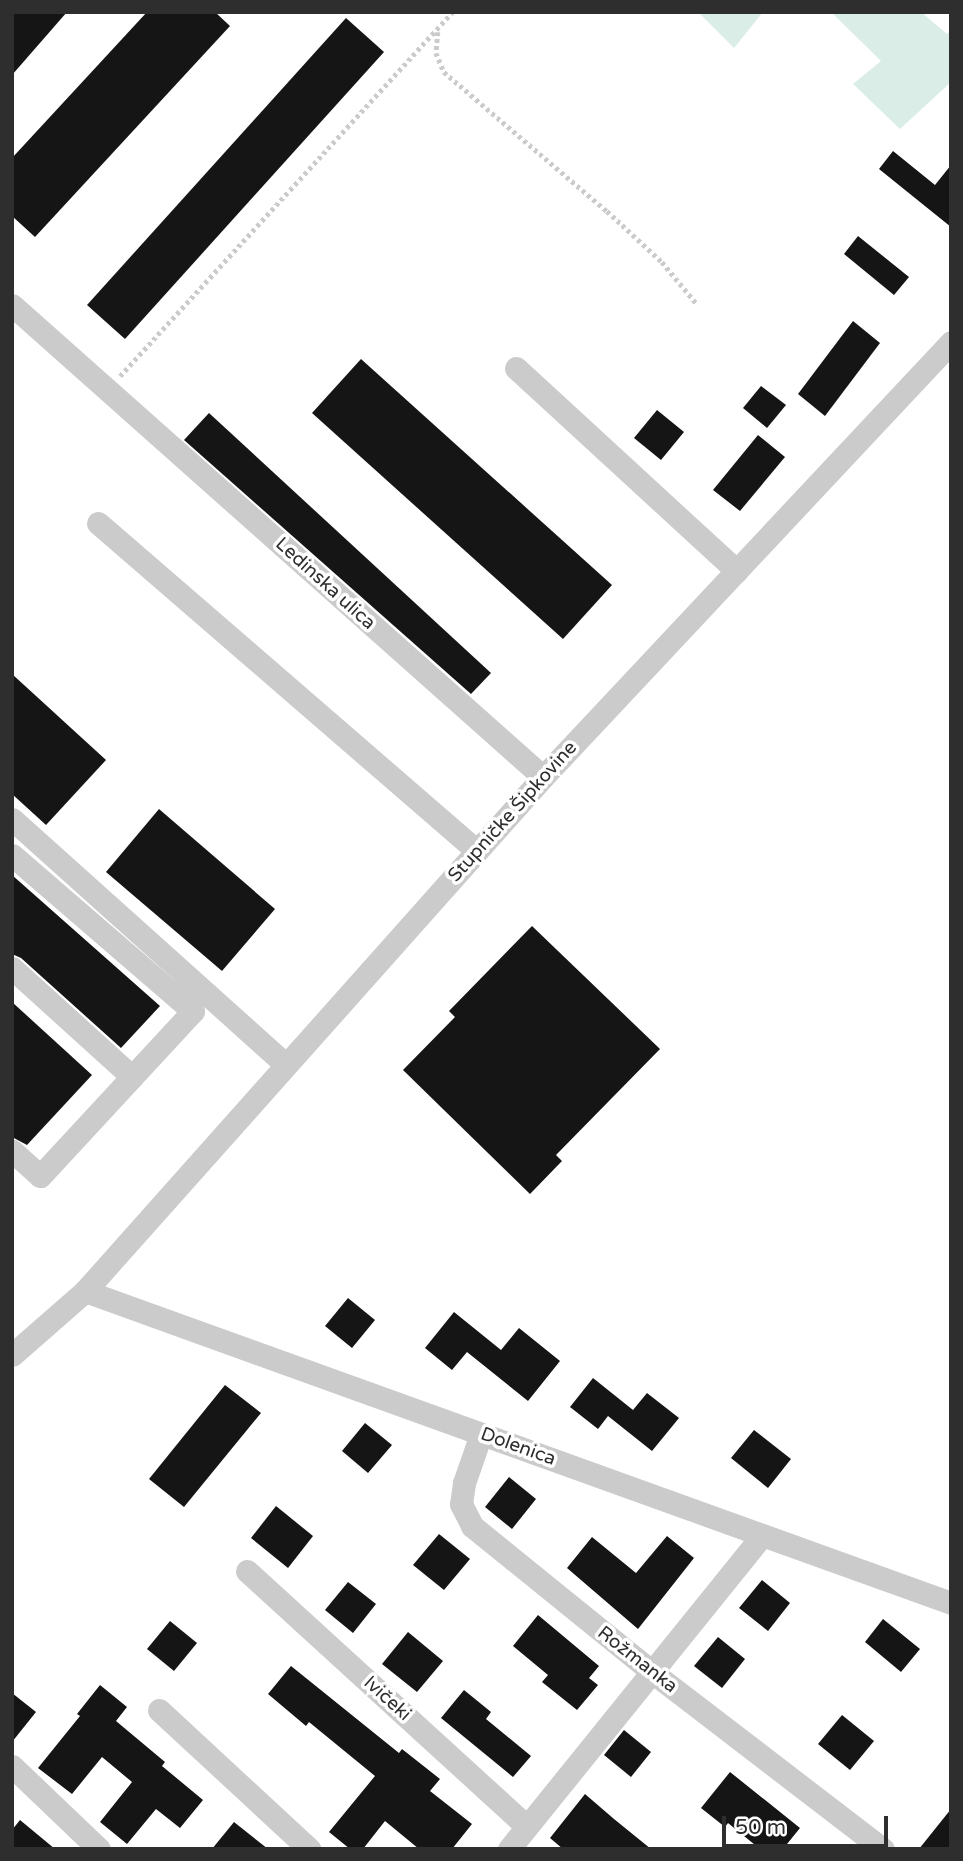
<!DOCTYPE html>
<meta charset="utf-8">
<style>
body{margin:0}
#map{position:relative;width:963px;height:1861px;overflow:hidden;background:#fff;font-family:"Varela Round",sans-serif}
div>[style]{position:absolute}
.green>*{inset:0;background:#daede6}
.building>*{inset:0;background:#151515}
.path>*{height:4.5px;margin-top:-2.25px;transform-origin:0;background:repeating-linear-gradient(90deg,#cbcbcb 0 3.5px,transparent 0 7px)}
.minor>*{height:23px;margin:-11.5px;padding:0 11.5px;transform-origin:11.5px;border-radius:11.5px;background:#cbcbcb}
span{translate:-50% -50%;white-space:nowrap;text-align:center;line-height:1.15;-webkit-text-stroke:7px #fff;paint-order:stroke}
.street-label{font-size:19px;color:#2e2e2e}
.frame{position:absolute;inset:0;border:14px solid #2e2e2e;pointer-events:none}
.scale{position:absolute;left:722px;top:1816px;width:166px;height:32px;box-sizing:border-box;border:4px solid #2e2e2e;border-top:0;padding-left:9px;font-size:21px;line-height:24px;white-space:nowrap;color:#2e2e2e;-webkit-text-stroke:5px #fff;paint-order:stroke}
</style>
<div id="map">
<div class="green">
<div style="clip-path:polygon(698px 12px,763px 12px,734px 48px)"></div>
<div style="clip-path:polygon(831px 12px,921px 12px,947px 34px,951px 30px,951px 82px,900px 129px,853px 84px,881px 61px)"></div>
</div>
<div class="building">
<div style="clip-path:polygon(12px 12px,67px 12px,12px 75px)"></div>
<div style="clip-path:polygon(147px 12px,215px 12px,230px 26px,35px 237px,12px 216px,12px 158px)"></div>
<div style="clip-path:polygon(346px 18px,384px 52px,125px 339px,87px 305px)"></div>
<div style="clip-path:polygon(893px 151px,935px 185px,951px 165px,951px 227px,879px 169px)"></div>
<div style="clip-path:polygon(858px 236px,909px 277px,894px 295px,844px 254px)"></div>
<div style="clip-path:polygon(853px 321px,880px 343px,825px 416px,798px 394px)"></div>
<div style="clip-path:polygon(361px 359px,612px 585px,563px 639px,312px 413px)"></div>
<div style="clip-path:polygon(761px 386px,786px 405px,767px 428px,743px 408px)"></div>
<div style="clip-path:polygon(657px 410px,684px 432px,661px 460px,634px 438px)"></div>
<div style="clip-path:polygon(209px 413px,491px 673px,471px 694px,184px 440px)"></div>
<div style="clip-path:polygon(758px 435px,785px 457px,740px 511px,713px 490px)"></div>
<div style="clip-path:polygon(12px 674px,106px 760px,46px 825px,12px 794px)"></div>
<div style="clip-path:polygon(159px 809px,275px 909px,222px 971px,106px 872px)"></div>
<div style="clip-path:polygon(12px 875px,160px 1006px,121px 1048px,21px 958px,12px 954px)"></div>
<div style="clip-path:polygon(532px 926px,660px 1049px,556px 1155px,562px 1161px,530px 1194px,403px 1070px,455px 1017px,449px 1011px)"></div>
<div style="clip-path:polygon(12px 1002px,92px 1075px,27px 1145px,12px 1137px)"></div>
<div style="clip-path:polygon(348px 1298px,375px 1320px,352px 1348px,325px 1326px)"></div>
<div style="clip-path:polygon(454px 1312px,501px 1350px,519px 1328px,560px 1361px,528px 1401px,467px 1352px,452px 1370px,425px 1348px)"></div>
<div style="clip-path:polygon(593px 1378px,633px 1410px,647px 1393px,679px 1418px,652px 1451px,608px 1416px,598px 1429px,570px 1407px)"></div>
<div style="clip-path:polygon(225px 1385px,261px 1413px,184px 1507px,149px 1479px)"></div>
<div style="clip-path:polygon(365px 1423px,392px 1445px,368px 1473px,342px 1451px)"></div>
<div style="clip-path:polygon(754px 1430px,791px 1459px,768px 1488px,731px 1458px)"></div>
<div style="clip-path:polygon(509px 1477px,536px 1499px,512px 1529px,485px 1507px)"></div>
<div style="clip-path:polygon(276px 1506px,313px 1536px,288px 1568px,251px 1538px)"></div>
<div style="clip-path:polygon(439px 1534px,470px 1559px,444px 1590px,413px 1565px)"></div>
<div style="clip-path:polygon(667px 1536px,694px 1558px,638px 1629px,567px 1568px,592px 1537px,636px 1573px)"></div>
<div style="clip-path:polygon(762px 1580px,790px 1603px,768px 1631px,739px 1608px)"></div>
<div style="clip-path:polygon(348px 1582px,376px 1604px,353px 1633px,325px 1610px)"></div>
<div style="clip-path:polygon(538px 1615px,599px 1666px,589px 1678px,598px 1685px,577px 1710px,542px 1682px,548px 1675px,513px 1646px)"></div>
<div style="clip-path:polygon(883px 1619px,920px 1649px,901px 1672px,865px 1642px)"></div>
<div style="clip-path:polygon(170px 1621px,197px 1643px,174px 1671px,147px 1649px)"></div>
<div style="clip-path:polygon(408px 1632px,443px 1661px,417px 1692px,382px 1664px)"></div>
<div style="clip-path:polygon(718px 1637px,745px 1659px,722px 1688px,694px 1666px)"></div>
<div style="clip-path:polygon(291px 1666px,399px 1753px,402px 1749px,440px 1779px,430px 1791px,472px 1824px,452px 1849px,419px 1849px,385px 1821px,363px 1849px,350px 1849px,329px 1832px,375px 1776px,309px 1722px,306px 1726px,268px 1694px)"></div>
<div style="clip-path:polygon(100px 1685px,127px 1707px,116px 1721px,165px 1762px,162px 1766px,203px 1800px,180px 1828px,156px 1809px,127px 1844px,100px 1822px,132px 1782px,102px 1757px,72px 1794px,38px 1768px,80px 1716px,77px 1714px)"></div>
<div style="clip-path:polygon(464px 1690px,491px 1712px,486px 1719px,531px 1756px,513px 1777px,441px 1718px)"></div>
<div style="clip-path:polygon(12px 1693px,36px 1712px,12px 1742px)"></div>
<div style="clip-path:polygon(842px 1715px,874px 1741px,850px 1770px,818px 1744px)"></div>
<div style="clip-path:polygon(624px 1730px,651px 1752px,631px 1777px,604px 1755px)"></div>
<div style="clip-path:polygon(730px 1772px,800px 1828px,783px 1849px,760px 1849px,728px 1823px,725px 1827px,701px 1808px)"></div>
<div style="clip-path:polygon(585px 1794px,614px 1819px,651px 1849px,563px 1849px,550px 1838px)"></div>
<div style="clip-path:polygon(951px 1809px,951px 1849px,919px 1849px)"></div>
<div style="clip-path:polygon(20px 1820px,55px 1849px,12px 1849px,12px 1830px)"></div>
<div style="clip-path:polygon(234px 1822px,268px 1849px,212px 1849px)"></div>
</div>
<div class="path">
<div style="left:438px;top:32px;width:21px;rotate:95deg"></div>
<div style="left:436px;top:53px;width:21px;rotate:67deg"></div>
<div style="left:444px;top:72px;width:214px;rotate:40.5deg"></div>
<div style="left:607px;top:211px;width:75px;rotate:42.8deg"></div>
<div style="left:662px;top:262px;width:53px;rotate:50.3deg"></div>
<div style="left:120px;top:376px;width:493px;rotate:-47.6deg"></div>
</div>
<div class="minor">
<div style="left:12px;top:305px;width:710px;rotate:41.63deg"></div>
<div style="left:516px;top:368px;width:300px;rotate:42.6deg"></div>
<div style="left:98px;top:523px;width:501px;rotate:40.87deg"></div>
<div style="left:12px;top:819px;width:368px;rotate:41.9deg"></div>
<div style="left:12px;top:855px;width:239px;rotate:40.8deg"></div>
<div style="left:193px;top:1011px;width:225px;rotate:132.8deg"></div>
<div style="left:40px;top:1176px;width:38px;rotate:-138deg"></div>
<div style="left:12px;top:968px;width:162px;rotate:42.2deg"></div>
<div style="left:85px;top:1291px;width:920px;rotate:19.81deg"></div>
<div style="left:12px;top:1355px;width:97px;rotate:-41.2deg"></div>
<div style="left:85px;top:1291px;width:688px;rotate:-48.3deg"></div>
<div style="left:543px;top:777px;width:596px;rotate:-46.83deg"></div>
<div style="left:481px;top:1434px;width:52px;rotate:109.1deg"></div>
<div style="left:464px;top:1483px;width:21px;rotate:98deg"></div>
<div style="left:461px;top:1504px;width:25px;rotate:63deg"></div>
<div style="left:472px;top:1526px;width:232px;rotate:39deg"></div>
<div style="left:652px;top:1672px;width:291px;rotate:37.5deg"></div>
<div style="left:247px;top:1571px;width:379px;rotate:42.4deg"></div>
<div style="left:159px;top:1710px;width:205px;rotate:42.8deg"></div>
<div style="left:12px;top:1766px;width:120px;rotate:43.7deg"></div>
<div style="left:509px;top:1849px;width:402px;rotate:-51.1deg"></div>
</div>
<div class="street-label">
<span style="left:325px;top:584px;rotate:42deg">Ledinska ulica</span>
<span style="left:513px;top:812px;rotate:-48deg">Stupničke Šipkovine</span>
<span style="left:518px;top:1447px;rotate:20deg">Dolenica</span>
<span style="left:637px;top:1660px;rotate:38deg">Rožmanka</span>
<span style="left:387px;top:1699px;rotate:42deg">Ivičeki</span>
</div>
<div class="frame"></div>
<div class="scale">50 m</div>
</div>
